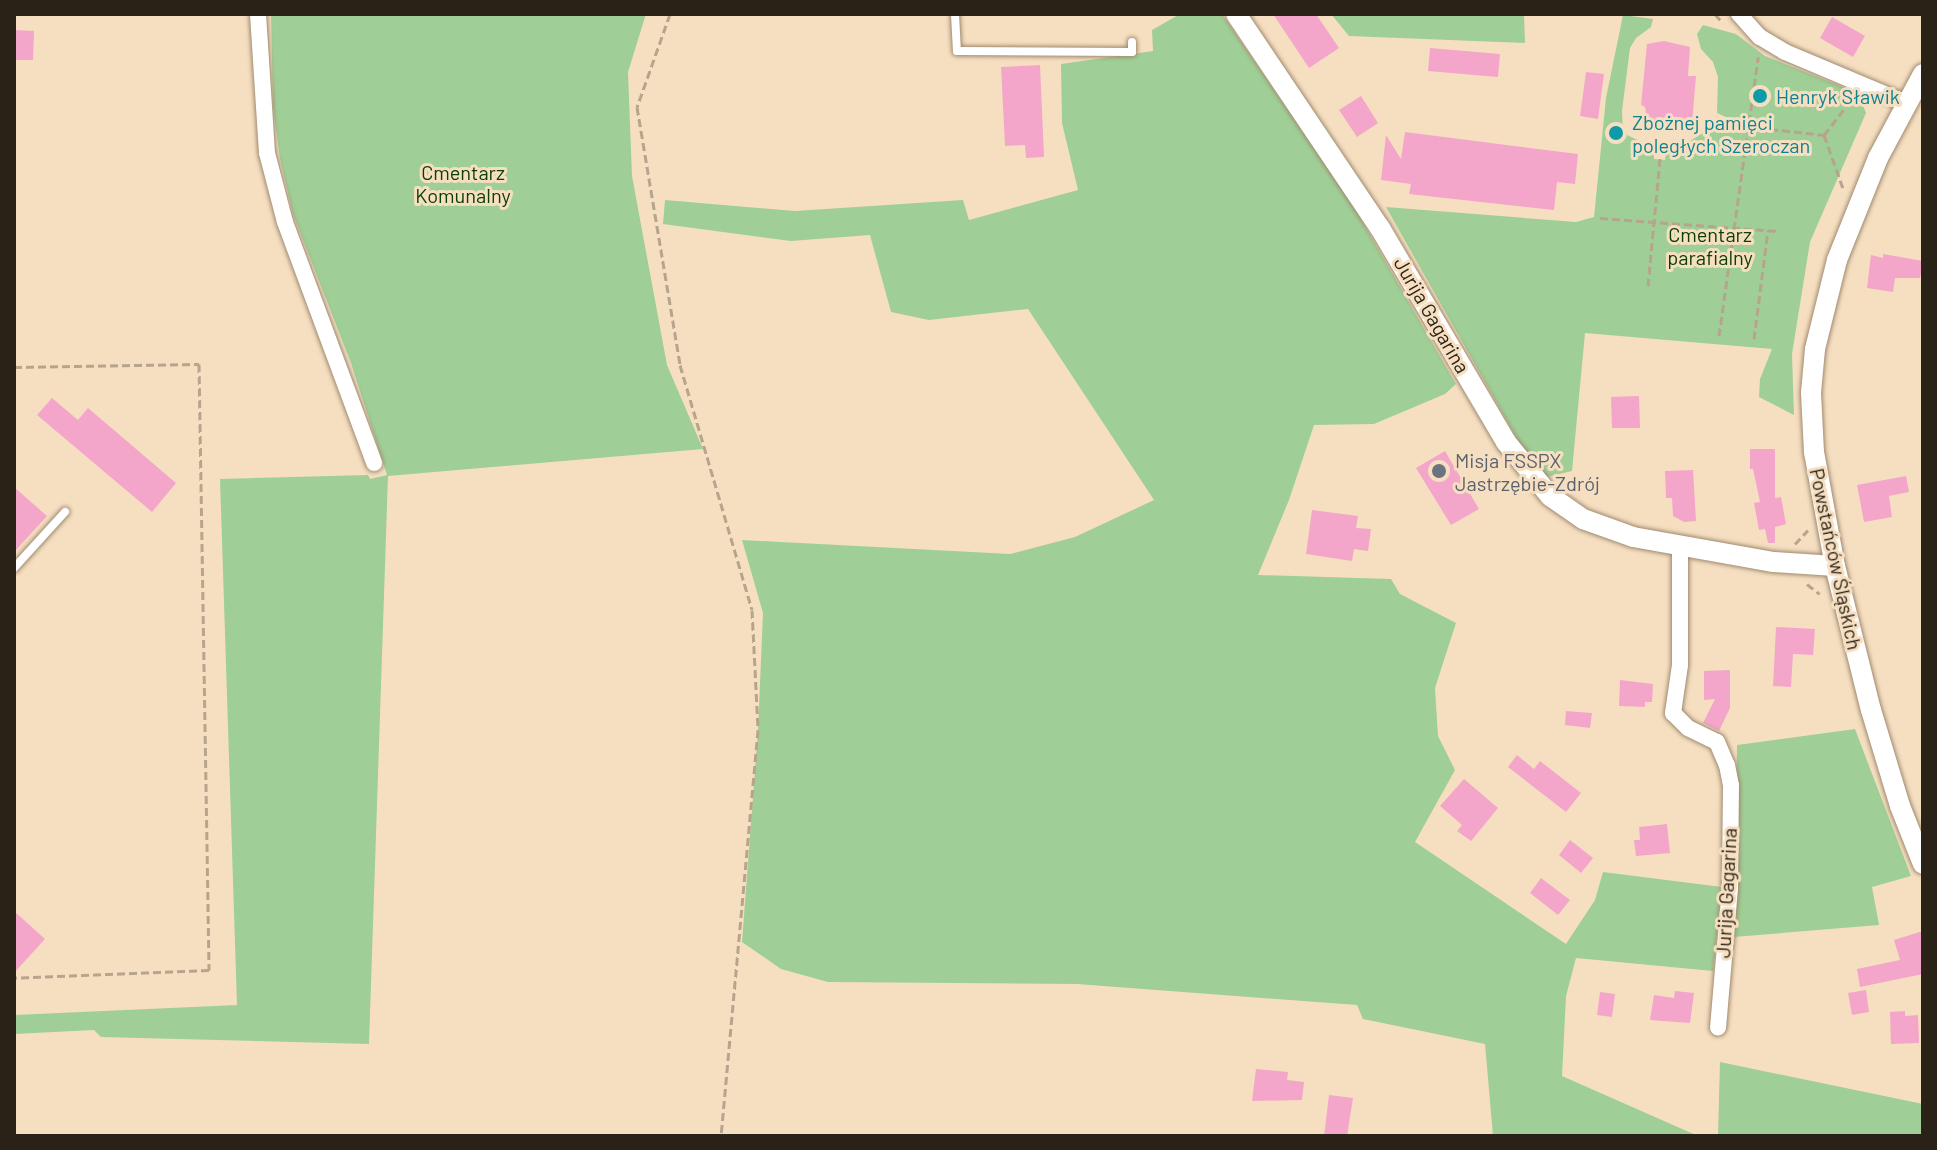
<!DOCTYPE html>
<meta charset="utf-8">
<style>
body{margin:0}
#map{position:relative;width:1937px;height:1150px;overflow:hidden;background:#f6dfc1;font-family:Barlow,sans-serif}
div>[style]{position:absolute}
.green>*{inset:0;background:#9fcf97}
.building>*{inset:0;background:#f3a6ca}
.path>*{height:3px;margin-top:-1.5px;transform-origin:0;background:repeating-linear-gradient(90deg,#b6a48c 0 8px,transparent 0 12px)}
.roads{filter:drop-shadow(0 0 2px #a08a6f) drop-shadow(0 0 2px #a08a6f)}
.service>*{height:8px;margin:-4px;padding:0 4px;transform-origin:4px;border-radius:4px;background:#fff}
.minor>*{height:16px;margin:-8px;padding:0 8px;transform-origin:8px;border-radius:8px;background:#fff}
.tertiary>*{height:20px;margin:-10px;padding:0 10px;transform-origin:10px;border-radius:10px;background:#fff}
.dots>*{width:22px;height:22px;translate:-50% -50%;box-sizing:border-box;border:4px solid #f6dfc1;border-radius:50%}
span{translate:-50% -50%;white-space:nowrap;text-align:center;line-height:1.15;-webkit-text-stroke:6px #f6dfc1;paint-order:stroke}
.culture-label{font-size:20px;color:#0d838f}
.left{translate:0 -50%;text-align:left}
.park-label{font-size:20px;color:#0c4002}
.street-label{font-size:20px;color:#2a2217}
.worship-label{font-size:20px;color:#5b616d}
.frame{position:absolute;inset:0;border:16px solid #2a2217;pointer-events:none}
</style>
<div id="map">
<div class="green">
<div style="clip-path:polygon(271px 14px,646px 14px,628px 72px,632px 176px,667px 365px,703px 449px,388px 476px,369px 1044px,101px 1037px,94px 1030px,14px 1034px,14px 1015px,237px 1005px,220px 479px,368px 475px,370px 479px,387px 475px,351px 363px,293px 214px,280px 159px,273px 106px)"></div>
<div style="clip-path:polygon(1180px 14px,1222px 14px,1351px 202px,1456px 384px,1445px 394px,1374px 424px,1314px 425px,1289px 500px,1258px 575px,1391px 579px,1400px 594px,1456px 623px,1435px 688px,1438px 736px,1455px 770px,1415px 842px,1566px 944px,1595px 900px,1603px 872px,1722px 887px,1713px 971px,1576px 958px,1566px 996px,1562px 1076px,1698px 1136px,1493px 1136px,1485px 1044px,1363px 1019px,1357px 1005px,1077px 984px,828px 982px,781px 969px,742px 942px,758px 730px,763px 613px,742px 540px,1010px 554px,1075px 537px,1154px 500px,1028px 309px,929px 320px,891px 312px,870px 235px,791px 241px,663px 224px,665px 200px,795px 211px,963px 200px,969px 220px,1078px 190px,1062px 123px,1061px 64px,1153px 51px,1152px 30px)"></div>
<div style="clip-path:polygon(1331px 14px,1524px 14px,1525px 43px,1349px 36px)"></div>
<div style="clip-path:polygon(1623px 15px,1653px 19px,1651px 27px,1636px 38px,1630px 48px,1622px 111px,1623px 133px,1654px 148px,1654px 159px,1665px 160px,1666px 150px,1682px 146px,1709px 129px,1725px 131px,1728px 118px,1717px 113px,1718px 77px,1713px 62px,1701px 49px,1697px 34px,1703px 25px,1736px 34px,1765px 56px,1858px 93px,1866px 113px,1810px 242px,1792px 354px,1794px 415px,1759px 397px,1760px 379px,1772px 349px,1585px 333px,1572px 471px,1547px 477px,1524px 451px,1386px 207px,1576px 222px,1594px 217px,1606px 98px)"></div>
<div style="clip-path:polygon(1855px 729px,1911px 876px,1872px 887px,1879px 925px,1734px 937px,1737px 745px)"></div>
<div style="clip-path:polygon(1720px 1062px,1923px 1104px,1923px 1136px,1718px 1136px)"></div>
</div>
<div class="building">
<div style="clip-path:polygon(1273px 14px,1316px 14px,1339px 48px,1309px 68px)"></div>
<div style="clip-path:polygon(1832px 17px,1865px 36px,1853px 57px,1820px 38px)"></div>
<div style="clip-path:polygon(14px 30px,34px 31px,33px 60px,14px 60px)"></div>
<div style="clip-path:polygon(1664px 41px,1690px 47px,1688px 76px,1696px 76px,1692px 123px,1681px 122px,1671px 131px,1648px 126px,1645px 107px,1641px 105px,1647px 44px)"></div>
<div style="clip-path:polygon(1430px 48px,1500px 54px,1498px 77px,1428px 71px)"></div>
<div style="clip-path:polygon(1040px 65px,1044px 157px,1026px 158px,1025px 145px,1005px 146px,1001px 67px)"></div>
<div style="clip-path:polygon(1586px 72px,1604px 74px,1598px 119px,1580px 116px)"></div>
<div style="clip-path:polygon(1361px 96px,1378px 123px,1357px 137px,1339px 110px)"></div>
<div style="clip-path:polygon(1405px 132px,1578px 154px,1575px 184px,1557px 182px,1554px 210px,1409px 194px,1411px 184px,1381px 180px,1386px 135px,1401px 159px)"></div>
<div style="clip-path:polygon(1883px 254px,1923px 261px,1920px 278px,1895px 278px,1893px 292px,1867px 288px,1871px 255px,1883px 258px)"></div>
<div style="clip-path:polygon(1639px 396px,1640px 428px,1612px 428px,1611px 397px)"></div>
<div style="clip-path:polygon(52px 398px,78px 420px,88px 408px,176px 483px,152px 512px,37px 415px)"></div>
<div style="clip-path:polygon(1750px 449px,1775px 449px,1775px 498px,1781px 497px,1786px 524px,1775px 527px,1775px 543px,1768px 543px,1765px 529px,1759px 530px,1754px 503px,1760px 502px,1753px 469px,1750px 469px)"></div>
<div style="clip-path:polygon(1445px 451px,1479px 509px,1451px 525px,1416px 468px)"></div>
<div style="clip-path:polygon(1693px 470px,1696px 521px,1684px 522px,1673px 516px,1672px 498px,1666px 498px,1665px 471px)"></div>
<div style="clip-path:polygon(1906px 476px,1909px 492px,1889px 496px,1892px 517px,1864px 522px,1857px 485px)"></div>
<div style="clip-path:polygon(14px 487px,47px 516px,14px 552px)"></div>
<div style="clip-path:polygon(1312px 510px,1358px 516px,1356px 528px,1371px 529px,1368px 551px,1354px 549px,1352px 561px,1306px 554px)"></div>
<div style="clip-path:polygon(1776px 627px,1815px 629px,1813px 655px,1793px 654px,1791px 687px,1773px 686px)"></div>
<div style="clip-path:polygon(1730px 670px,1730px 708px,1719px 731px,1703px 723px,1715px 699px,1704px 700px,1704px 671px)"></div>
<div style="clip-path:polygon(1620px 680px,1653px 684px,1652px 702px,1645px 702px,1645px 707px,1619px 706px)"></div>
<div style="clip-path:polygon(1566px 711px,1592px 713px,1590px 728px,1565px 725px)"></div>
<div style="clip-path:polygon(1517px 755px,1534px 769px,1540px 761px,1581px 793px,1566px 812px,1508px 767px)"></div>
<div style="clip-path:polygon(1464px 779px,1498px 808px,1471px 841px,1457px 831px,1462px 825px,1440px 806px)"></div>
<div style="clip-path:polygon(1667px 824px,1670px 853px,1636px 856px,1634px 840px,1640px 840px,1639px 827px)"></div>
<div style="clip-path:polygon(1570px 840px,1593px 858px,1581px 873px,1559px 855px)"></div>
<div style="clip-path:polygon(1541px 878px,1570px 900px,1558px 915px,1530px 893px)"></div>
<div style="clip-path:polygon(14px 911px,45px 939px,14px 973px)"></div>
<div style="clip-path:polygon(1923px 931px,1923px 974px,1860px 987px,1857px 969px,1900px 960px,1894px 940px)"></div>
<div style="clip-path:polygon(1866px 990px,1869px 1012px,1852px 1015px,1848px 993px)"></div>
<div style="clip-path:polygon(1675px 991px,1694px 993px,1690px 1023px,1650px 1020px,1654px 995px,1674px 998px)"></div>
<div style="clip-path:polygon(1600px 992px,1615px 994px,1612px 1017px,1597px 1015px)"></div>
<div style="clip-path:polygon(1905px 1011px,1905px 1016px,1918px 1015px,1919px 1043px,1891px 1044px,1890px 1012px)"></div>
<div style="clip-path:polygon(1256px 1069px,1288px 1072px,1287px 1080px,1304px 1082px,1302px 1100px,1252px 1101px)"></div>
<div style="clip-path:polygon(1329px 1095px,1353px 1098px,1347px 1136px,1324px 1136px)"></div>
</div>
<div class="path">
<div style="left:670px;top:14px;width:99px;rotate:109.5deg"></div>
<div style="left:637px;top:107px;width:262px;rotate:80.5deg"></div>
<div style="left:680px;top:365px;width:255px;rotate:73.6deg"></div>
<div style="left:752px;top:610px;width:120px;rotate:87.1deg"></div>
<div style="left:758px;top:730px;width:408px;rotate:95.2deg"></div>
<div style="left:1715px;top:14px;width:12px;rotate:48deg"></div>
<div style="left:1746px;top:126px;width:79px;rotate:6.6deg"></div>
<div style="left:1824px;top:135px;width:46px;rotate:-52.1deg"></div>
<div style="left:1824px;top:135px;width:56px;rotate:70.3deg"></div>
<div style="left:1600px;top:218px;width:177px;rotate:4.2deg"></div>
<div style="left:1648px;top:286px;width:128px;rotate:-84.6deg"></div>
<div style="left:1719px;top:336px;width:282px;rotate:-82deg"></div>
<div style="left:1754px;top:339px;width:110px;rotate:-82.7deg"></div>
<div style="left:14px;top:367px;width:185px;rotate:-0.9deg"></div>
<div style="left:199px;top:364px;width:606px;rotate:89.05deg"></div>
<div style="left:209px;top:970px;width:195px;rotate:177.7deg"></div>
<div style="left:1795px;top:544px;width:19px;rotate:-47deg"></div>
<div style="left:1807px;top:584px;width:16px;rotate:38deg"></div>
</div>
<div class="roads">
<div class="service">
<div style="left:955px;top:14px;width:37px;rotate:87deg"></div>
<div style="left:957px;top:51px;width:175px;rotate:0.3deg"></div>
<div style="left:1132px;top:52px;width:10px;rotate:-90deg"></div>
<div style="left:14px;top:568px;width:76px;rotate:-47.7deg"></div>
</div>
<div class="minor">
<div style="left:258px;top:14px;width:139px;rotate:86.3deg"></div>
<div style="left:267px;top:153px;width:71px;rotate:75.4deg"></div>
<div style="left:285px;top:222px;width:257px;rotate:69.7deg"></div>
<div style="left:1739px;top:14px;width:31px;rotate:48deg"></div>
<div style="left:1760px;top:37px;width:29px;rotate:31deg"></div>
<div style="left:1785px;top:52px;width:131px;rotate:22.9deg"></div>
<div style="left:1680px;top:547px;width:118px;rotate:90deg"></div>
<div style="left:1680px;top:665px;width:49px;rotate:98.3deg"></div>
<div style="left:1673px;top:713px;width:21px;rotate:45deg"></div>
<div style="left:1688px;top:728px;width:32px;rotate:26deg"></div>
<div style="left:1717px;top:742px;width:25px;rotate:67deg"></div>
<div style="left:1727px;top:765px;width:20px;rotate:79deg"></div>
<div style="left:1731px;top:785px;width:103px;rotate:90.6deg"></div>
<div style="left:1730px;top:888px;width:140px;rotate:94.9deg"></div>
</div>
<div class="tertiary">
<div style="left:1236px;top:14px;width:258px;rotate:56.1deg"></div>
<div style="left:1380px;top:228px;width:248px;rotate:59.5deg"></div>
<div style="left:1506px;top:442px;width:70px;rotate:50.8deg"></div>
<div style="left:1550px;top:496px;width:40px;rotate:34.9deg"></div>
<div style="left:1583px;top:519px;width:53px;rotate:19.8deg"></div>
<div style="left:1633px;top:537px;width:143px;rotate:10.1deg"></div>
<div style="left:1774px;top:562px;width:61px;rotate:3.8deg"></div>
<div style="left:1923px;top:74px;width:95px;rotate:118.2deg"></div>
<div style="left:1878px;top:158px;width:110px;rotate:111.9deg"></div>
<div style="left:1837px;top:260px;width:92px;rotate:103.9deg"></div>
<div style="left:1815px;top:349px;width:44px;rotate:95.2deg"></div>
<div style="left:1811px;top:393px;width:59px;rotate:87.1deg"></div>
<div style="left:1814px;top:452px;width:116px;rotate:79.6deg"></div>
<div style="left:1835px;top:566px;width:148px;rotate:76deg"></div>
<div style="left:1871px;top:710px;width:100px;rotate:73.2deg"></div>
<div style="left:1900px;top:806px;width:62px;rotate:68.4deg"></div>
</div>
</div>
<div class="dots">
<div style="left:1760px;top:96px;background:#0f9aa8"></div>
<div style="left:1616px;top:133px;background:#0f9aa8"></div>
<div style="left:1439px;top:471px;background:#6b7280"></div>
</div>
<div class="culture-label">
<span class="left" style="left:1776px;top:96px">Henryk Sławik</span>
<span class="left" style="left:1632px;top:134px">Zbożnej pamięci<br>poległych Szeroczan</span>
</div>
<div class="park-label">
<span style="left:463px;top:184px">Cmentarz<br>Komunalny</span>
<span style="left:1710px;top:246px">Cmentarz<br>parafialny</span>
</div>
<div class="street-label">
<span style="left:1432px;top:315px;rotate:60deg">Jurija Gagarina</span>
<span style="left:1836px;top:559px;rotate:78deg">Powstańców Śląskich</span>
<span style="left:1726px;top:893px;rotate:-87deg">Jurija Gagarina</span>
</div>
<div class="worship-label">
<span class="left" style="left:1455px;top:472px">Misja FSSPX<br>Jastrzębie-Zdrój</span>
</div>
<div class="frame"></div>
</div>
